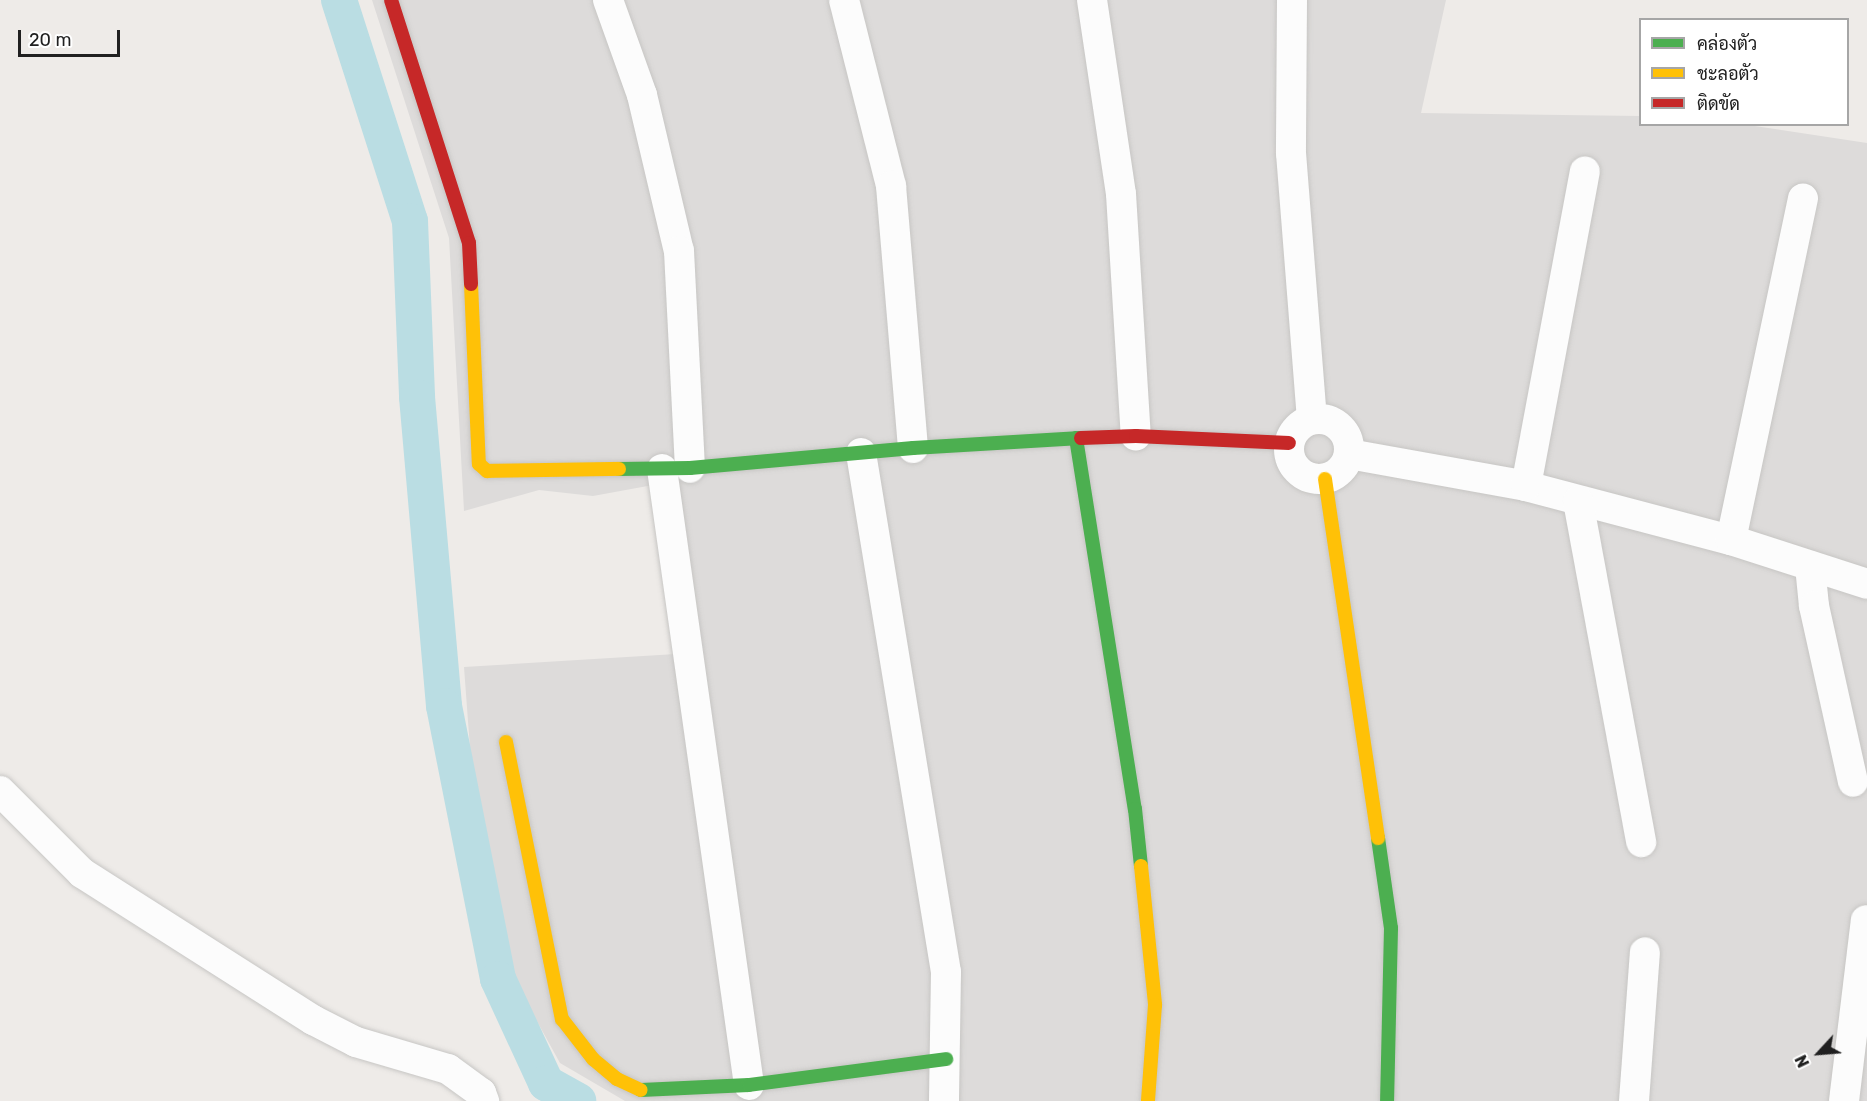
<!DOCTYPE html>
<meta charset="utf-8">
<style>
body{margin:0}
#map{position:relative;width:1867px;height:1101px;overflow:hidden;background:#eeebe8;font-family:Rubik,Sarabun,sans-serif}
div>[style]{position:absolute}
.residential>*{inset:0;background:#dddbda}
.canal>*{height:36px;margin:-18px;padding:0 18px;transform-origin:18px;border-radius:18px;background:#badde3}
.roads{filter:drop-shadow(0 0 2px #c7c6c4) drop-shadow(0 0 2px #c7c6c4)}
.street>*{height:30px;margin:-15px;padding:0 15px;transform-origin:15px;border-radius:15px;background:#fcfcfc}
.street>.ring{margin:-15px;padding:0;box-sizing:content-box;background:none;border:30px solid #fcfcfc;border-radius:50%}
.fast>*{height:14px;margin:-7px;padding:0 7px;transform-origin:7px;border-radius:7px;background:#4caf50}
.slow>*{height:14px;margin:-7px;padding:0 7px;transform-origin:7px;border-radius:7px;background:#ffc107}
.jam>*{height:14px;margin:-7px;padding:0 7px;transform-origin:7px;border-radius:7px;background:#c62828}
span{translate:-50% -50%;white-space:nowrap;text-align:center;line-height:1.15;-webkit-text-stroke:4.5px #fff;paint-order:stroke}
.legend{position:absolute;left:1639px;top:18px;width:210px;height:108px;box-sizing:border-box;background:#fff;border:2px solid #a6a6a6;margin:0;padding:8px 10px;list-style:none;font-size:18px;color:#202020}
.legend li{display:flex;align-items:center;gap:12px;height:30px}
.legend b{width:30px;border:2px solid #a6a6a6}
.north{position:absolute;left:1789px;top:1023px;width:60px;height:60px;-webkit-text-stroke:4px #fff;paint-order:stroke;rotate:244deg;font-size:16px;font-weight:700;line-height:24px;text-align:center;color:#202020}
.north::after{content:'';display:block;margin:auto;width:21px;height:27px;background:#202020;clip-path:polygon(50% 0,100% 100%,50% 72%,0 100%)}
.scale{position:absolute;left:18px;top:30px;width:102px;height:27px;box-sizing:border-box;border:3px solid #202020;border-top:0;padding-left:8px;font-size:18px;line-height:21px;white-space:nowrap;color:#202020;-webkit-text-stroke:4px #fff;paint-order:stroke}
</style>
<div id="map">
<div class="residential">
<div style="clip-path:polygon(372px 0,1446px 0,1421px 113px,1640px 116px,1640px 124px,1748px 125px,1867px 143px,1867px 1101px,625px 1101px,560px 1063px,512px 976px,470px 748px,464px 667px,676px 654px,653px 485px,593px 496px,539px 490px,464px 511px,449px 238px)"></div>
</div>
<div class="canal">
<div style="left:339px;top:0;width:232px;rotate:72.2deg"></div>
<div style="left:410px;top:221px;width:176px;rotate:87.7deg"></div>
<div style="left:417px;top:397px;width:310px;rotate:85deg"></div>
<div style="left:444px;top:706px;width:278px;rotate:78.8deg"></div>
<div style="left:498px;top:979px;width:115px;rotate:65.2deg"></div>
<div style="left:546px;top:1083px;width:37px;rotate:29deg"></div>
</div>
<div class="roads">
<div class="street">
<div style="left:608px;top:0;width:101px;rotate:70.3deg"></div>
<div style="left:642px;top:95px;width:160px;rotate:76.7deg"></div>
<div style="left:679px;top:251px;width:217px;rotate:87.1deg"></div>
<div style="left:844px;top:0;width:192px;rotate:75.8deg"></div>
<div style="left:891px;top:186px;width:263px;rotate:85.2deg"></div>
<div style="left:1092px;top:0;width:196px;rotate:81.5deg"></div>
<div style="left:1121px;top:194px;width:242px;rotate:86.5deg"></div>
<div style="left:1292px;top:0;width:153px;rotate:90.4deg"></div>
<div style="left:1291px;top:153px;width:266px;rotate:85.5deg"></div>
<div class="ring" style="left:1289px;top:419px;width:30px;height:30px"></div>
<div style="left:861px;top:453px;width:526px;rotate:80.7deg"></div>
<div style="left:946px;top:972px;width:129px;rotate:90.9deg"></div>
<div style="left:1349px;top:454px;width:180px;rotate:10.2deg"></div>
<div style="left:1526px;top:486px;width:212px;rotate:14.8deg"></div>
<div style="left:1731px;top:540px;width:143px;rotate:17.9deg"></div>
<div style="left:662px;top:469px;width:622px;rotate:81.96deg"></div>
<div style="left:1526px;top:486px;width:320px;rotate:-79.4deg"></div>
<div style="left:1578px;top:501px;width:347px;rotate:79.5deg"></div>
<div style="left:1731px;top:540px;width:349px;rotate:-78.1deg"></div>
<div style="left:1810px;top:566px;width:40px;rotate:84.3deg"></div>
<div style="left:1814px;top:606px;width:180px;rotate:77.5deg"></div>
<div style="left:0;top:791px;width:116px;rotate:45deg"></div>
<div style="left:82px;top:873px;width:274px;rotate:32.5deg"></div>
<div style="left:313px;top:1020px;width:48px;rotate:27.1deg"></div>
<div style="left:356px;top:1042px;width:96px;rotate:16.4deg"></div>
<div style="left:448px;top:1069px;width:41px;rotate:36deg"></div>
<div style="left:481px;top:1093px;width:9px;rotate:69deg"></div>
<div style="left:1634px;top:1101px;width:149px;rotate:-85.8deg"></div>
<div style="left:1844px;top:1101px;width:182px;rotate:-83.1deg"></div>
</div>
<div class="fast">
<div style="left:1076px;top:438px;width:376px;rotate:81deg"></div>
<div style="left:1135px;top:809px;width:57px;rotate:84deg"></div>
<div style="left:619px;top:469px;width:71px;rotate:-0.8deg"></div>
<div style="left:690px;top:468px;width:224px;rotate:-5.1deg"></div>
<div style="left:913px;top:448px;width:168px;rotate:-3.4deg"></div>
<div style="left:1378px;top:838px;width:91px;rotate:81.8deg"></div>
<div style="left:1391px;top:928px;width:173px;rotate:91.3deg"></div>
<div style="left:641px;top:1090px;width:108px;rotate:-2.7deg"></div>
<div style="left:749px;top:1085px;width:199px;rotate:-7.5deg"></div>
</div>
<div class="slow">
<div style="left:471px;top:284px;width:180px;rotate:87.5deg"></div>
<div style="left:479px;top:464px;width:11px;rotate:41deg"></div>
<div style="left:487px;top:471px;width:132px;rotate:-0.9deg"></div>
<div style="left:1325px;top:479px;width:363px;rotate:81.6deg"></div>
<div style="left:506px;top:742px;width:283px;rotate:78.6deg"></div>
<div style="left:562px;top:1019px;width:51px;rotate:52.2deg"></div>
<div style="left:593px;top:1059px;width:31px;rotate:40deg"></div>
<div style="left:617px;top:1079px;width:26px;rotate:25deg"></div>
<div style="left:1141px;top:866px;width:140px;rotate:84.2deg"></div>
<div style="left:1155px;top:1005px;width:96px;rotate:94.2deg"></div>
</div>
<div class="jam">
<div style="left:391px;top:0;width:255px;rotate:72.2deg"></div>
<div style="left:469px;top:243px;width:41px;rotate:87.2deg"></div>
<div style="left:1081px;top:438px;width:55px;rotate:-2.1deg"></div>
<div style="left:1136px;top:436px;width:153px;rotate:2.6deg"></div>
</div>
</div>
<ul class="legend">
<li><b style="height:8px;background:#4caf50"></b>คล่องตัว</li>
<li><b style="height:8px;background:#ffc107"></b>ชะลอตัว</li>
<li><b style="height:8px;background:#c62828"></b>ติดขัด</li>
</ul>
<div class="north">N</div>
<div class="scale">20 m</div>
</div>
